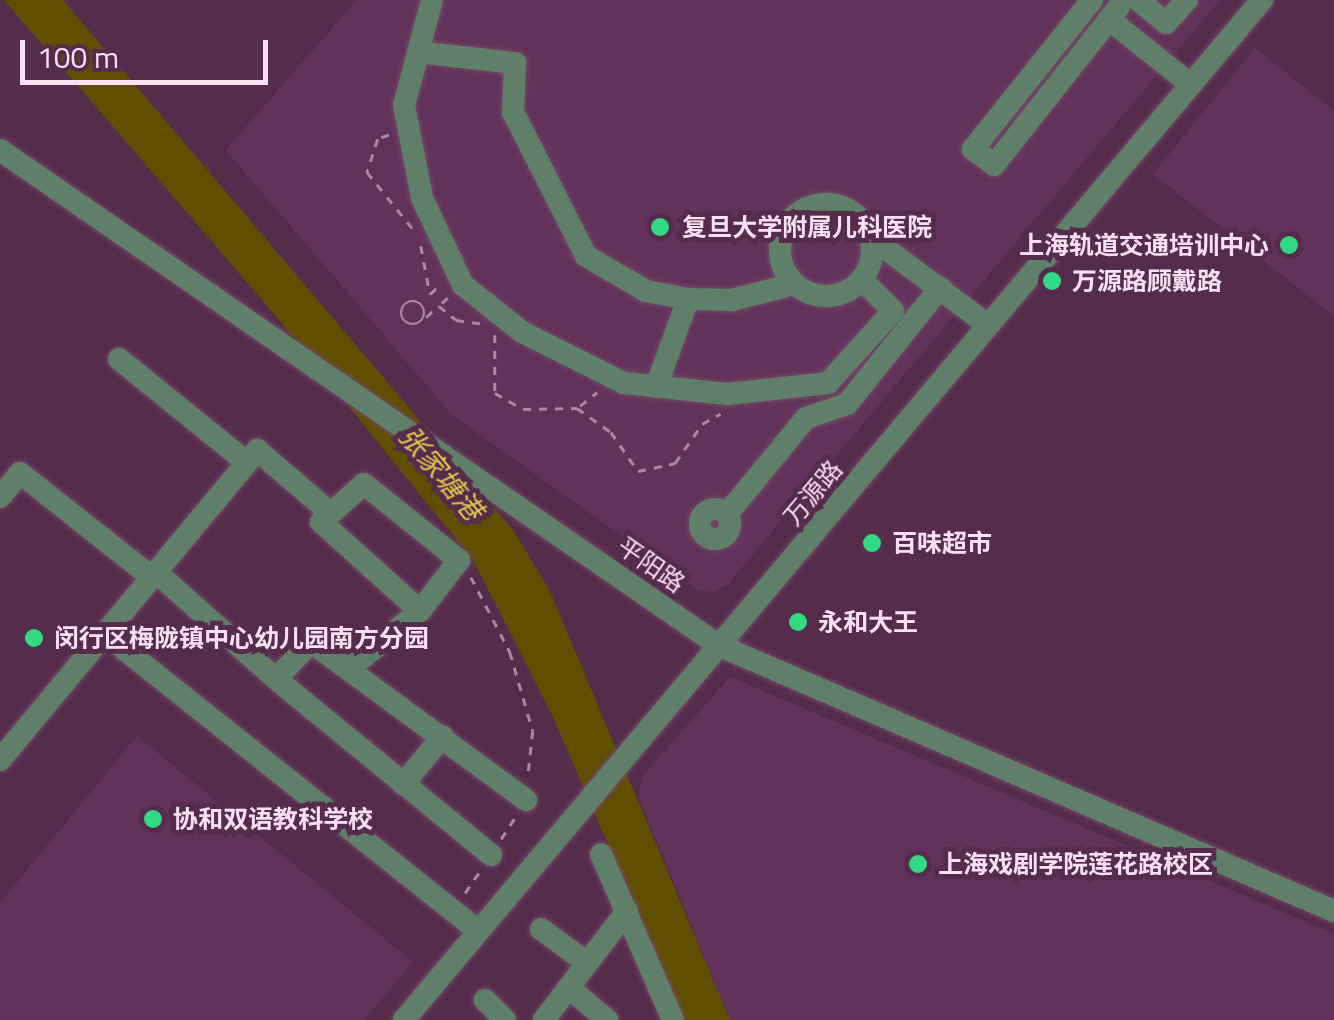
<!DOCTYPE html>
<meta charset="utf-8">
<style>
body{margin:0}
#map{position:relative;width:1334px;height:1020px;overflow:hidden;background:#562c4d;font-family:"Titillium Web","Noto Sans SC",sans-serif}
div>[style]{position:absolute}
.built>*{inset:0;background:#63325a}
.water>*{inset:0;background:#604f00}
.path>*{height:2.5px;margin-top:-1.25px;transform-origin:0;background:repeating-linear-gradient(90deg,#aa88a2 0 8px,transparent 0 16px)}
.path>.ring{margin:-1.25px;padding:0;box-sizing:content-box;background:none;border:2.5px solid #aa88a2;border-radius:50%}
.roads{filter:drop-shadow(0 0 2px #714968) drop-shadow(0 0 2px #714968)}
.minor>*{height:22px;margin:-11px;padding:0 11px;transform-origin:11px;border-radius:11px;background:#5f7f69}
.minor>.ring{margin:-11px;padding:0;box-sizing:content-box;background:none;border:22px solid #5f7f69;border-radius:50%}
.dots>*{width:28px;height:28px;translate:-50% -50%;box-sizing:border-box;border:5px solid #562c4d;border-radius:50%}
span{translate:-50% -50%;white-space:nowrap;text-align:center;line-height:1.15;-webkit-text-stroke:10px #562c4d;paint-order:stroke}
.poi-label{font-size:25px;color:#fce1f5;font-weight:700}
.left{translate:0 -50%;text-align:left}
.right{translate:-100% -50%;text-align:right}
.street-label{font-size:25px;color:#fce1f5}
.water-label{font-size:28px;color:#e4c54b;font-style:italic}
.scale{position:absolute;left:20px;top:40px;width:248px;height:45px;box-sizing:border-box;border:5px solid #fce1f5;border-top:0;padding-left:12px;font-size:30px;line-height:35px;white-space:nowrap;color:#fce1f5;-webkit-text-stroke:8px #562c4d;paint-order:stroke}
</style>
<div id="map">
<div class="built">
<div style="clip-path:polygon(357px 0,1220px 0,727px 585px,712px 592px,698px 590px,452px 415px,226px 150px)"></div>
<div style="clip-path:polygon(1255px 48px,1334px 111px,1334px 316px,1153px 174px)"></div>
<div style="clip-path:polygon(730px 677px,1334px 934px,1334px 1020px,730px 1020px,638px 795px,644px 774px)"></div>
<div style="clip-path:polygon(137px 736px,413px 962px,364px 1020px,0 1020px,0 903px)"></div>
</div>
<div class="water">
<div style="clip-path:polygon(4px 0,63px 0,513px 530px,549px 589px,730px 1020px,684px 1020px,553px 717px,473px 560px,269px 308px)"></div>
</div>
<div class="path">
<div style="left:389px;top:135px;width:12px;rotate:160deg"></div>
<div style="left:378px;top:139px;width:35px;rotate:108deg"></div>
<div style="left:367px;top:172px;width:80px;rotate:51.1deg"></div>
<div style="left:421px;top:246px;width:49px;rotate:79.4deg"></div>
<div style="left:430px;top:294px;width:13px;rotate:-42deg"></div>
<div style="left:448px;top:298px;width:12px;rotate:138deg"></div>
<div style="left:439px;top:306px;width:22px;rotate:39deg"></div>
<div style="left:456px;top:320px;width:27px;rotate:8deg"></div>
<div class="ring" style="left:401px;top:301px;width:21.5px;height:21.5px"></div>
<div style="left:426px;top:317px;width:17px;rotate:-40deg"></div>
<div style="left:495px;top:335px;width:58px;rotate:90deg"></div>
<div style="left:495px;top:393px;width:32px;rotate:30deg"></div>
<div style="left:523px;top:409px;width:54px;rotate:-1.1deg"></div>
<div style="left:577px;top:408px;width:42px;rotate:35.2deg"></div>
<div style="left:611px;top:432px;width:47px;rotate:55.3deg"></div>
<div style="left:638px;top:471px;width:38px;rotate:-12deg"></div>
<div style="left:675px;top:463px;width:47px;rotate:-55.3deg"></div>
<div style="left:702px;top:424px;width:21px;rotate:-29deg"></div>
<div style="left:580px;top:406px;width:22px;rotate:-39deg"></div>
<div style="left:471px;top:577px;width:85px;rotate:62.5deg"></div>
<div style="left:510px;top:652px;width:82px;rotate:73.8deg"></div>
<div style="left:533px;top:731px;width:45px;rotate:96.3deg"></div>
<div style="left:501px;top:839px;width:27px;rotate:-57deg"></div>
<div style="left:465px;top:893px;width:27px;rotate:-56deg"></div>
</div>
<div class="roads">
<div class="minor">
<div style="left:432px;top:0;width:109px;rotate:104.9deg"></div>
<div style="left:404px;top:105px;width:95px;rotate:79deg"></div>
<div style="left:422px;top:198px;width:96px;rotate:64.8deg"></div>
<div style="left:463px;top:285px;width:75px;rotate:38.5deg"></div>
<div style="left:522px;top:332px;width:114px;rotate:26.6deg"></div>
<div style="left:624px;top:383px;width:104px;rotate:6.1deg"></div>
<div style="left:727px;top:394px;width:102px;rotate:-6.2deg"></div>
<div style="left:828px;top:383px;width:97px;rotate:-47.9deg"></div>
<div style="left:893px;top:311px;width:44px;rotate:-135deg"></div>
<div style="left:1092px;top:0;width:191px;rotate:128.6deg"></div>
<div style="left:973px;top:149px;width:26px;rotate:37deg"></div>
<div style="left:994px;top:165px;width:201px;rotate:-51.7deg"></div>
<div style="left:1139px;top:1px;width:35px;rotate:39deg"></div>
<div style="left:1166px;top:23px;width:31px;rotate:-48deg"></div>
<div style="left:1110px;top:20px;width:102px;rotate:38.7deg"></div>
<div style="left:418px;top:52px;width:98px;rotate:6.5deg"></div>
<div style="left:515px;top:63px;width:49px;rotate:92.3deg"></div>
<div style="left:513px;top:112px;width:161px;rotate:63.1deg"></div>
<div style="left:586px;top:256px;width:69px;rotate:30.3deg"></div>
<div style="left:646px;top:291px;width:43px;rotate:10.8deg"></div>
<div style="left:688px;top:299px;width:44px;rotate:1.3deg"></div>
<div style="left:732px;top:300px;width:64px;rotate:-14.5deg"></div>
<div style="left:0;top:150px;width:872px;rotate:34.58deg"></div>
<div style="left:718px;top:645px;width:671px;rotate:23.36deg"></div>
<div class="ring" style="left:780px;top:204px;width:70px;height:70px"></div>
<div style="left:870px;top:237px;width:147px;rotate:36.7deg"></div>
<div style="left:119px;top:359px;width:164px;rotate:39deg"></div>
<div style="left:656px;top:387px;width:94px;rotate:-70deg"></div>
<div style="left:364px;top:484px;width:122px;rotate:38.7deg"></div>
<div style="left:459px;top:560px;width:64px;rotate:127.4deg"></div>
<div style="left:420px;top:611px;width:133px;rotate:-138deg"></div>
<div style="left:321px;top:522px;width:57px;rotate:-41.5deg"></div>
<div style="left:0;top:497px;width:31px;rotate:-50deg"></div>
<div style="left:20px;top:473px;width:167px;rotate:38.4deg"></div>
<div class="ring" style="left:700px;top:509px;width:8px;height:8px"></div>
<div style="left:727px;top:514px;width:124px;rotate:-50.5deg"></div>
<div style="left:806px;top:418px;width:43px;rotate:-18.9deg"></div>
<div style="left:847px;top:404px;width:149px;rotate:-51.3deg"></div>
<div style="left:156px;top:572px;width:161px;rotate:41.7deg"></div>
<div style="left:276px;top:679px;width:51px;rotate:-46.6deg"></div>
<div style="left:311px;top:642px;width:267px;rotate:36.3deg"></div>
<div style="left:105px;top:634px;width:477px;rotate:38.5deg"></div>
<div style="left:350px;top:668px;width:90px;rotate:-39.2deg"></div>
<div style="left:276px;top:679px;width:278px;rotate:39.3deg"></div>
<div style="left:0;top:760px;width:403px;rotate:-50.3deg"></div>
<div style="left:257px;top:450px;width:92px;rotate:40.6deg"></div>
<div style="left:403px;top:784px;width:62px;rotate:-50.2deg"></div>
<div style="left:601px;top:854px;width:181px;rotate:66.6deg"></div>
<div style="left:541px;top:929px;width:57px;rotate:36.5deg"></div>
<div style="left:569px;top:988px;width:50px;rotate:40.1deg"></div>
<div style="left:485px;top:1000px;width:28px;rotate:45deg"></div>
<div style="left:404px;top:1020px;width:1333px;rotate:-49.93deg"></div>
<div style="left:544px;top:1020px;width:137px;rotate:-52.7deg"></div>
</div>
</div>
<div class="dots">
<div style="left:660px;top:227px;background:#33d882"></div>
<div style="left:1289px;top:245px;background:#33d882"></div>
<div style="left:1052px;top:281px;background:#33d882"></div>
<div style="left:872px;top:543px;background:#33d882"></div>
<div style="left:798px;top:622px;background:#33d882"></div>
<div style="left:34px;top:638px;background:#33d882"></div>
<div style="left:153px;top:819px;background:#33d882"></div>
<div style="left:918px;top:864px;background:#33d882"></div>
</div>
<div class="poi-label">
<span class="left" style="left:682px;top:227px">复旦大学附属儿科医院</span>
<span class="right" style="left:1269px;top:245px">上海轨道交通培训中心</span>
<span class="left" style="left:1072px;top:281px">万源路顾戴路</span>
<span class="left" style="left:892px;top:543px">百味超市</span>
<span class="left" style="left:818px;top:622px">永和大王</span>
<span class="left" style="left:54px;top:638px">闵行区梅陇镇中心幼儿园南方分园</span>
<span class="left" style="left:173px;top:819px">协和双语教科学校</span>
<span class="left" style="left:938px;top:864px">上海戏剧学院莲花路校区</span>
</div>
<div class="street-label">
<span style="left:813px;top:493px;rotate:-50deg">万源路</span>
<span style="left:651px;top:565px;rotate:35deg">平阳路</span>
</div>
<div class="water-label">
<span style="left:441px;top:473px;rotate:50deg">张家塘港</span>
</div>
<div class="scale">100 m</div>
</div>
